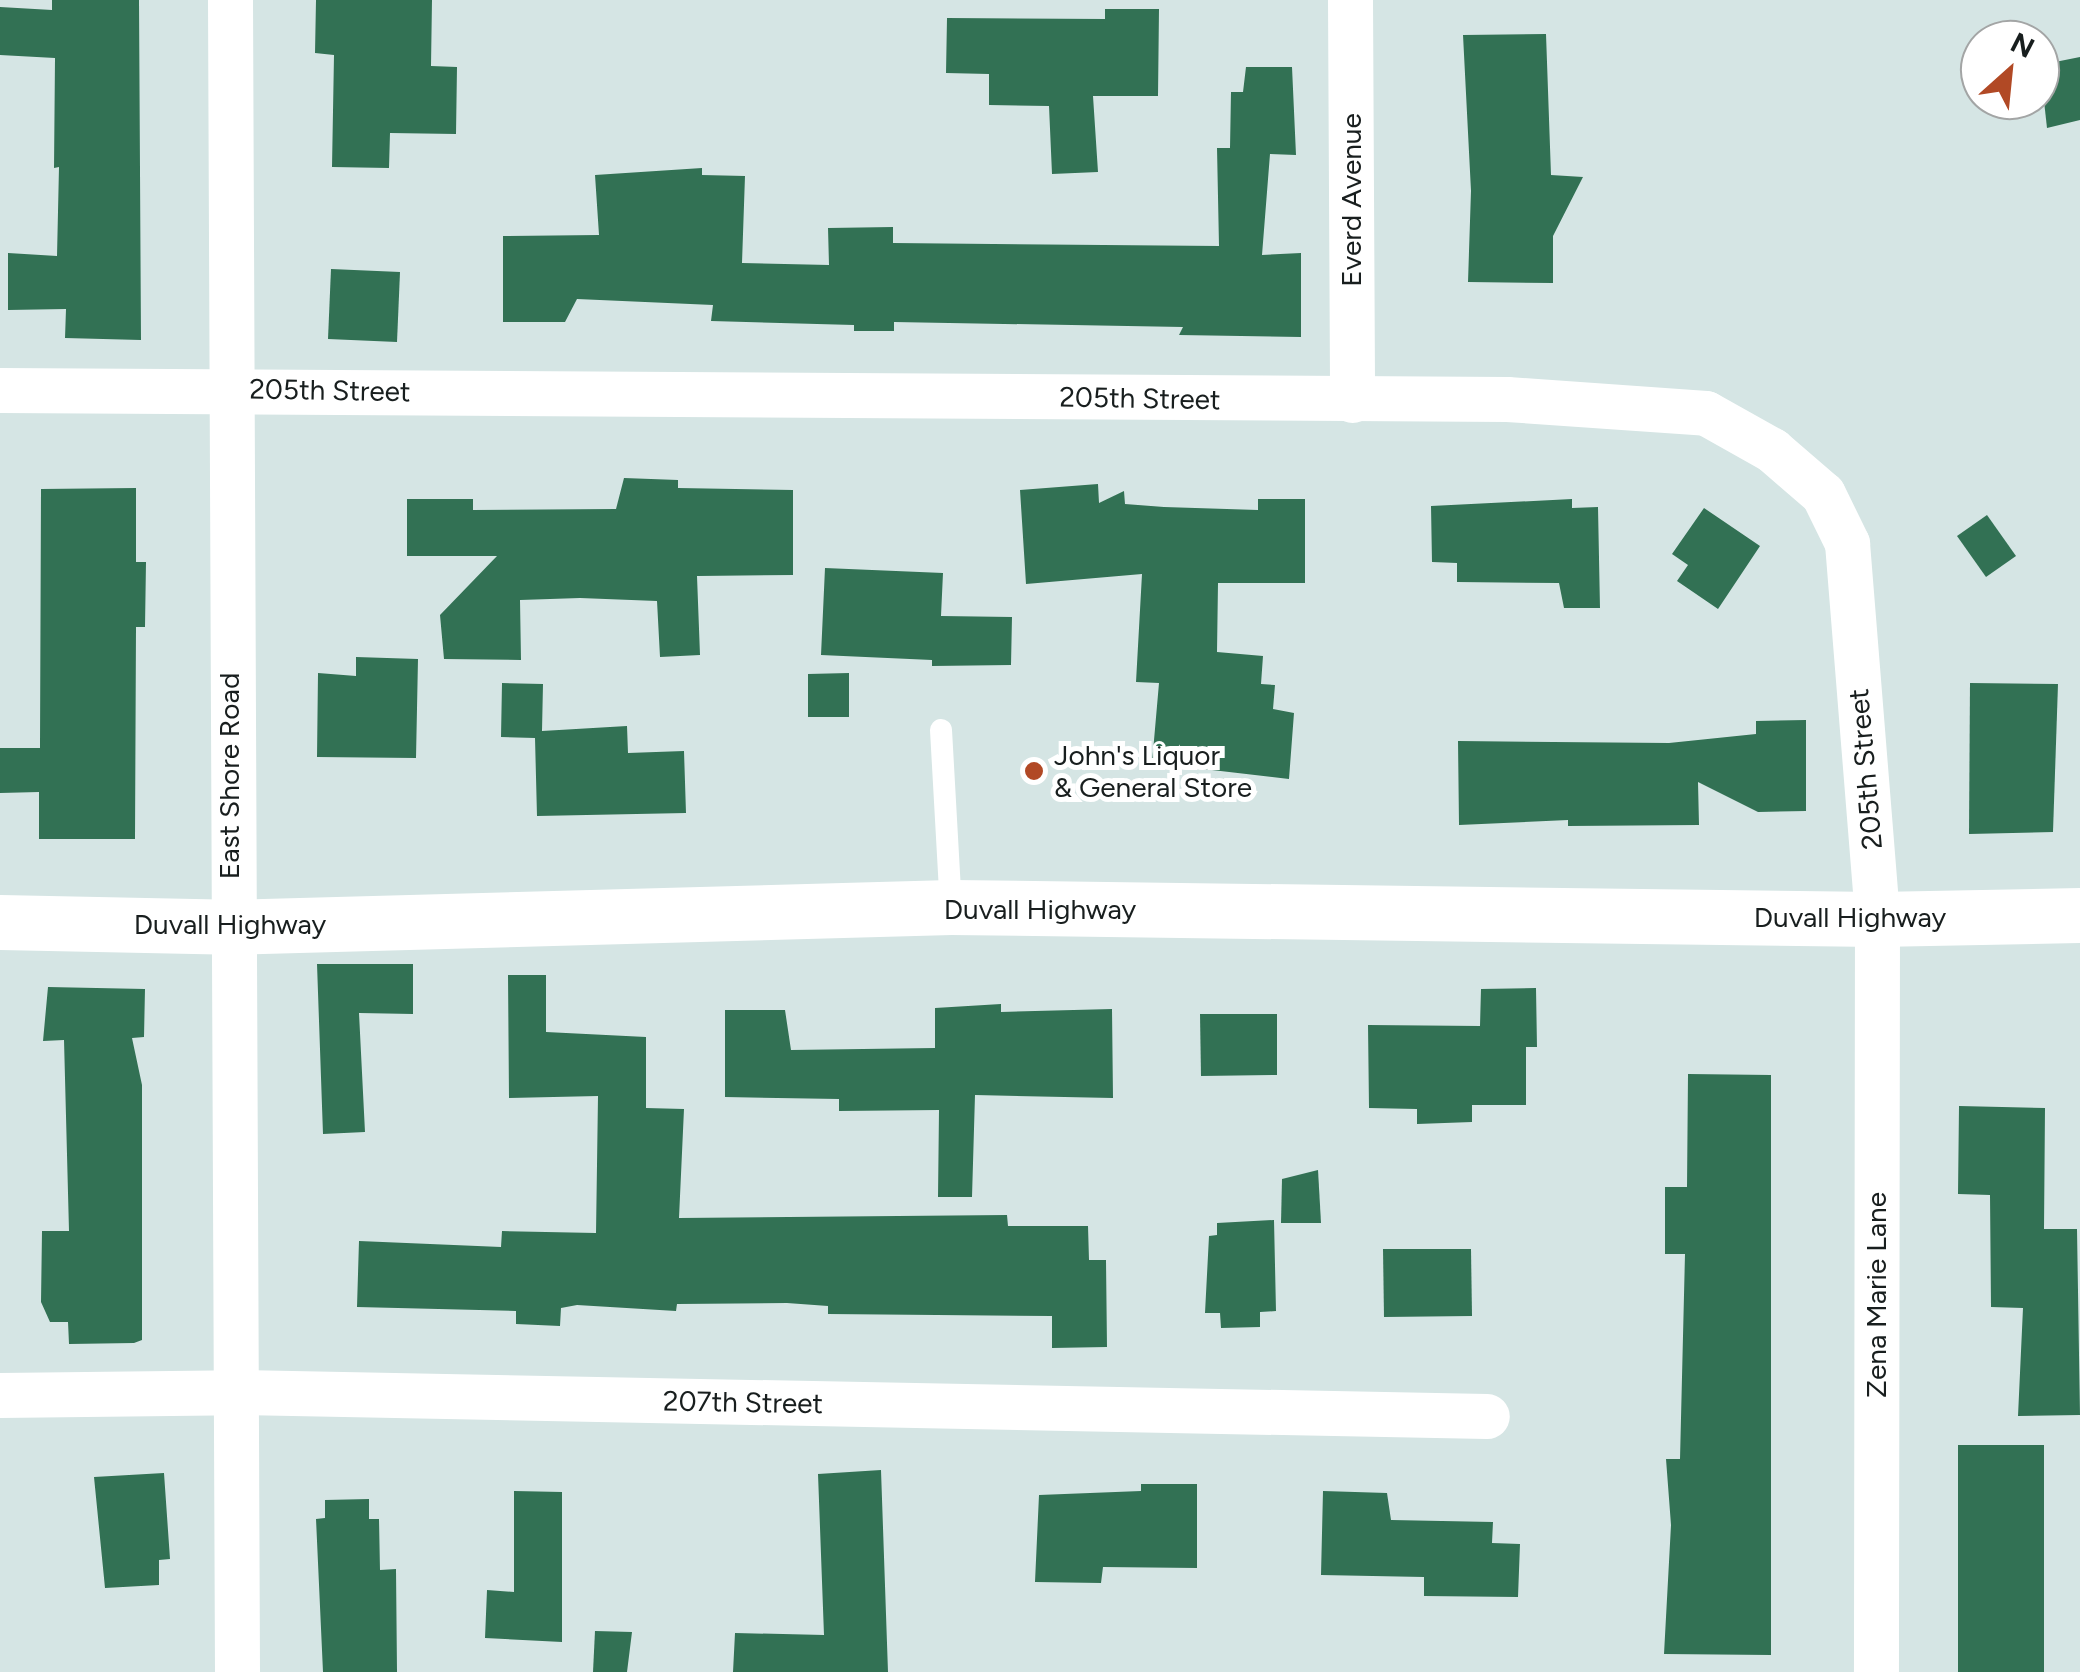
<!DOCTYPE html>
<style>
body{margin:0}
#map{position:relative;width:2080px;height:1672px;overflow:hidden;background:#d5e5e4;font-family:Figtree,sans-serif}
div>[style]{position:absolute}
.building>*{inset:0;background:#327154}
.lane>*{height:22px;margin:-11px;padding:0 11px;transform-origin:11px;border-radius:11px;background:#fff}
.street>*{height:45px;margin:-22.5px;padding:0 22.5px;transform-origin:22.5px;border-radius:22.5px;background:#fff}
.secondary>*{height:55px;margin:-27.5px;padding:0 27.5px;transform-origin:27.5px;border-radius:27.5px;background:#fff}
.dots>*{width:28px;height:28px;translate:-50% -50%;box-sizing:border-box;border:5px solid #fff;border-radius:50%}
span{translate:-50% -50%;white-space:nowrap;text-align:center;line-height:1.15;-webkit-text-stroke:10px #fff;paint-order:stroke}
.street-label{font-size:28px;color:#181e1e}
.poi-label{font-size:28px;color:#181e1e}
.left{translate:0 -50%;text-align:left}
.north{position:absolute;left:1960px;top:20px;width:100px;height:100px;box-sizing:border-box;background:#fff;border:2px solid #a3a5a5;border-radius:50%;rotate:27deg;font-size:28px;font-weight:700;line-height:40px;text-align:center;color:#181e1e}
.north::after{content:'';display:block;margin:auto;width:35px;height:45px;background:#b14925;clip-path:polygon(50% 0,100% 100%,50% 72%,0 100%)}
</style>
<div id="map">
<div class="building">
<div style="clip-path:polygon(52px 0,139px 0,141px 340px,65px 338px,66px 309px,8px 310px,8px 253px,57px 256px,59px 167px,54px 168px,55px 58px,0 55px,0 7px,52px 10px)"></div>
<div style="clip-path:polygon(316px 0,432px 0,431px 66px,457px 67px,456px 134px,390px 133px,389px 168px,332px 167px,334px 55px,315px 53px)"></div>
<div style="clip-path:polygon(1105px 9px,1159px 9px,1158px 96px,1093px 96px,1098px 172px,1052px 174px,1049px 106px,989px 105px,989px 74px,946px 73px,947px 18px,1105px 19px)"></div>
<div style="clip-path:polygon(1546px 34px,1551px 175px,1583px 177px,1553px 236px,1553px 283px,1468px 282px,1471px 191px,1463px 35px)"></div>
<div style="clip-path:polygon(2080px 57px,2080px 120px,2047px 128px,2040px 65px)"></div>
<div style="clip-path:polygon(1246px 67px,1292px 67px,1296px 155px,1270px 154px,1262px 255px,1301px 253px,1301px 337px,1179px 335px,1183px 327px,894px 322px,894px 331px,854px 331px,854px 325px,711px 321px,713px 305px,577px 299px,565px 322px,503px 322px,503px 236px,599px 235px,595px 175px,702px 168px,702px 175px,745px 176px,742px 263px,829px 265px,828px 228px,893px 227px,893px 243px,1219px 246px,1217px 148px,1230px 148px,1231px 92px,1243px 92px)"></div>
<div style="clip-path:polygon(331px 269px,400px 272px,397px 342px,328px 339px)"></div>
<div style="clip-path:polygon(624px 478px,678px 480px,678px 488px,793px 490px,793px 575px,697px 576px,700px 655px,660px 657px,657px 601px,580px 598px,520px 600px,521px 660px,444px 659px,440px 615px,497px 556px,407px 556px,407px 499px,473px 499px,473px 510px,616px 509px)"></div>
<div style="clip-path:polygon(1098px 484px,1099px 503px,1124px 491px,1125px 504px,1164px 507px,1258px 510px,1258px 499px,1305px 499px,1305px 583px,1218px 583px,1217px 652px,1263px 656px,1261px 684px,1275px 685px,1273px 709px,1294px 713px,1289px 779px,1152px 763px,1159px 683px,1136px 682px,1142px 574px,1026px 584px,1020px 490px)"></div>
<div style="clip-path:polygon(136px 488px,136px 562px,146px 562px,145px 627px,136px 627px,135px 839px,39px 839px,39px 792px,0 793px,0 748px,40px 748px,41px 489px)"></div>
<div style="clip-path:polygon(1572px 499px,1572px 508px,1598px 507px,1600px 608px,1564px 608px,1559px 583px,1457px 582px,1457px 563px,1432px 562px,1431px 506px)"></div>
<div style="clip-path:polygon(1704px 508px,1760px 546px,1718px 609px,1677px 581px,1688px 565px,1672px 554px)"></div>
<div style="clip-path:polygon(1987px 515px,2016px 556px,1986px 577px,1957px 536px)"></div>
<div style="clip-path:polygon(825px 568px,943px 573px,941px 616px,1012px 617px,1011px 665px,932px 666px,932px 660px,821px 655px)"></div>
<div style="clip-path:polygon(356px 657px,418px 659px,416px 758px,317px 757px,318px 673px,356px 676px)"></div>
<div style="clip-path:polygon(849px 673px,849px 717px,808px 717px,808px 674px)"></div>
<div style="clip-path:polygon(502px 683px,543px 684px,542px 731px,627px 726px,628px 753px,684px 751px,686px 813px,537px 816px,535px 738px,501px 737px)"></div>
<div style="clip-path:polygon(1970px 683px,2058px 684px,2053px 832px,1969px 834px)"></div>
<div style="clip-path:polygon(1806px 720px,1806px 811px,1758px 812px,1698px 782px,1699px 825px,1568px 826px,1568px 820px,1459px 825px,1458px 741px,1669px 743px,1756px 734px,1756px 721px)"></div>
<div style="clip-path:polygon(317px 964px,413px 964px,413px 1014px,359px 1013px,365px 1132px,323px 1134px)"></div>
<div style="clip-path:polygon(508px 975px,546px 975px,546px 1032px,646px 1037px,646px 1108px,684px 1109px,679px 1218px,1007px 1215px,1008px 1226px,1088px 1226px,1089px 1260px,1106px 1260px,1107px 1347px,1052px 1348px,1052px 1316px,828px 1314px,828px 1306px,787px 1303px,677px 1304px,676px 1311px,577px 1305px,561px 1308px,560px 1326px,516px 1324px,516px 1311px,357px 1307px,359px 1241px,501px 1247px,502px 1231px,596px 1233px,598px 1096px,509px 1098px)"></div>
<div style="clip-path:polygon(48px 987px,145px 989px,144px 1037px,132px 1038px,142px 1085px,142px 1340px,134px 1343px,69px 1344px,68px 1322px,50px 1322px,41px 1302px,42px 1231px,69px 1231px,64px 1040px,43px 1041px)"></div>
<div style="clip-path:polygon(1536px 988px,1537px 1047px,1526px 1047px,1526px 1105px,1472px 1105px,1472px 1122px,1417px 1124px,1417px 1109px,1369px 1108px,1368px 1025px,1480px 1026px,1481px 989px)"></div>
<div style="clip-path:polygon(1001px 1004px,1001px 1012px,1112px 1009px,1113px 1098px,975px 1095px,972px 1197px,938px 1197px,939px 1110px,839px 1111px,839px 1099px,725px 1097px,725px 1010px,785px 1010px,791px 1050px,935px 1048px,935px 1008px)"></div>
<div style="clip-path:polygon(1200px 1014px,1277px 1014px,1277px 1075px,1201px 1076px)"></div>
<div style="clip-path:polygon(1688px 1074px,1771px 1075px,1771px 1655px,1664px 1654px,1671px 1525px,1666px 1459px,1680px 1459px,1685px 1254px,1665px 1254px,1665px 1187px,1687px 1187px)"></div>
<div style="clip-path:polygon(1959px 1106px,2045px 1108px,2044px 1229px,2077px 1229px,2080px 1415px,2018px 1416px,2023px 1308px,1991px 1307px,1990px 1195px,1958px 1194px)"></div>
<div style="clip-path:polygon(1318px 1170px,1321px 1223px,1281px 1223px,1282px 1179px)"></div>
<div style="clip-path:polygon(1274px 1220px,1276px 1311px,1260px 1312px,1260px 1327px,1221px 1328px,1220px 1313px,1205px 1313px,1209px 1236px,1217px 1235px,1217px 1223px)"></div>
<div style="clip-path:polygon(1383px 1249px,1471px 1249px,1472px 1316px,1384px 1317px)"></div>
<div style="clip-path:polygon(1958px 1445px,2044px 1445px,2044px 1672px,1958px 1672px)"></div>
<div style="clip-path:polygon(881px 1470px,888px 1672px,733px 1672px,735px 1633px,824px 1635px,818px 1474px)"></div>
<div style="clip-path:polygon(164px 1473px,170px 1559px,159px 1560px,159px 1585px,105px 1588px,94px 1477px)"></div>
<div style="clip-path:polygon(1141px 1484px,1197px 1484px,1197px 1568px,1103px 1567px,1101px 1583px,1035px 1582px,1039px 1495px,1141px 1491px)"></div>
<div style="clip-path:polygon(514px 1491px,562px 1492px,562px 1642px,485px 1638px,487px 1590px,514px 1592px)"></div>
<div style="clip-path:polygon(1323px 1491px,1387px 1493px,1391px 1520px,1493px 1522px,1492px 1543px,1520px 1544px,1518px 1597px,1424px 1596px,1424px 1577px,1321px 1575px)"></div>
<div style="clip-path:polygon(369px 1499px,369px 1519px,379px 1519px,380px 1570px,396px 1569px,397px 1672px,323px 1672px,316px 1519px,325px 1518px,325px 1500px)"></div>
<div style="clip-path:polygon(595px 1631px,632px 1632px,627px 1672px,593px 1672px)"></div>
</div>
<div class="lane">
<div style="left:941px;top:730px;width:177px;rotate:86.8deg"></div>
</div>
<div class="street">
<div style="left:230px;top:0;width:1672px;rotate:89.76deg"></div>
<div style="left:1350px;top:0;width:400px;rotate:89.7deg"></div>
<div style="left:0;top:390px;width:1507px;rotate:0.34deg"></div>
<div style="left:1507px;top:399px;width:199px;rotate:4deg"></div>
<div style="left:1706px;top:413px;width:76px;rotate:29.3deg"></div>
<div style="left:1772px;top:450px;width:67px;rotate:40.8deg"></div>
<div style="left:1823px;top:494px;width:55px;rotate:63.9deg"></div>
<div style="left:1847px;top:543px;width:377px;rotate:85.4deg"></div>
<div style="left:1877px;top:919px;width:753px;rotate:90.08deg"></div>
<div style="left:0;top:1395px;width:235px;rotate:-0.7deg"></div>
<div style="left:235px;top:1392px;width:1252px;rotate:1.1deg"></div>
</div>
<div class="secondary">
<div style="left:0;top:922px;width:230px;rotate:1.2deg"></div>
<div style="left:230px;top:927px;width:721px;rotate:-1.59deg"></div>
<div style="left:951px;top:907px;width:926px;rotate:0.74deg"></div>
<div style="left:1877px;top:919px;width:203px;rotate:-1.1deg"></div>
</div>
<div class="dots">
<div style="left:1034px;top:771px;background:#b14925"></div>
</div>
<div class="street-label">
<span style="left:1351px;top:200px;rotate:-90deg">Everd Avenue</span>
<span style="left:330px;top:390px;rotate:1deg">205th Street</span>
<span style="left:1140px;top:398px;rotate:1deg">205th Street</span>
<span style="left:1865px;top:769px;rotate:-95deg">205th Street</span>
<span style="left:229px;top:776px;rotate:-90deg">East Shore Road</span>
<span style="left:1040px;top:909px">Duvall Highway</span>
<span style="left:1850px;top:917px">Duvall Highway</span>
<span style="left:230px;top:924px">Duvall Highway</span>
<span style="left:1876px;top:1295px;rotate:-90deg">Zena Marie Lane</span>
<span style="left:743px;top:1402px;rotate:1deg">207th Street</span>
</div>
<div class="poi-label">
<span class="left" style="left:1054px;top:771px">John's Liquor<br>&amp; General Store</span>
</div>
<div class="north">N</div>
</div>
